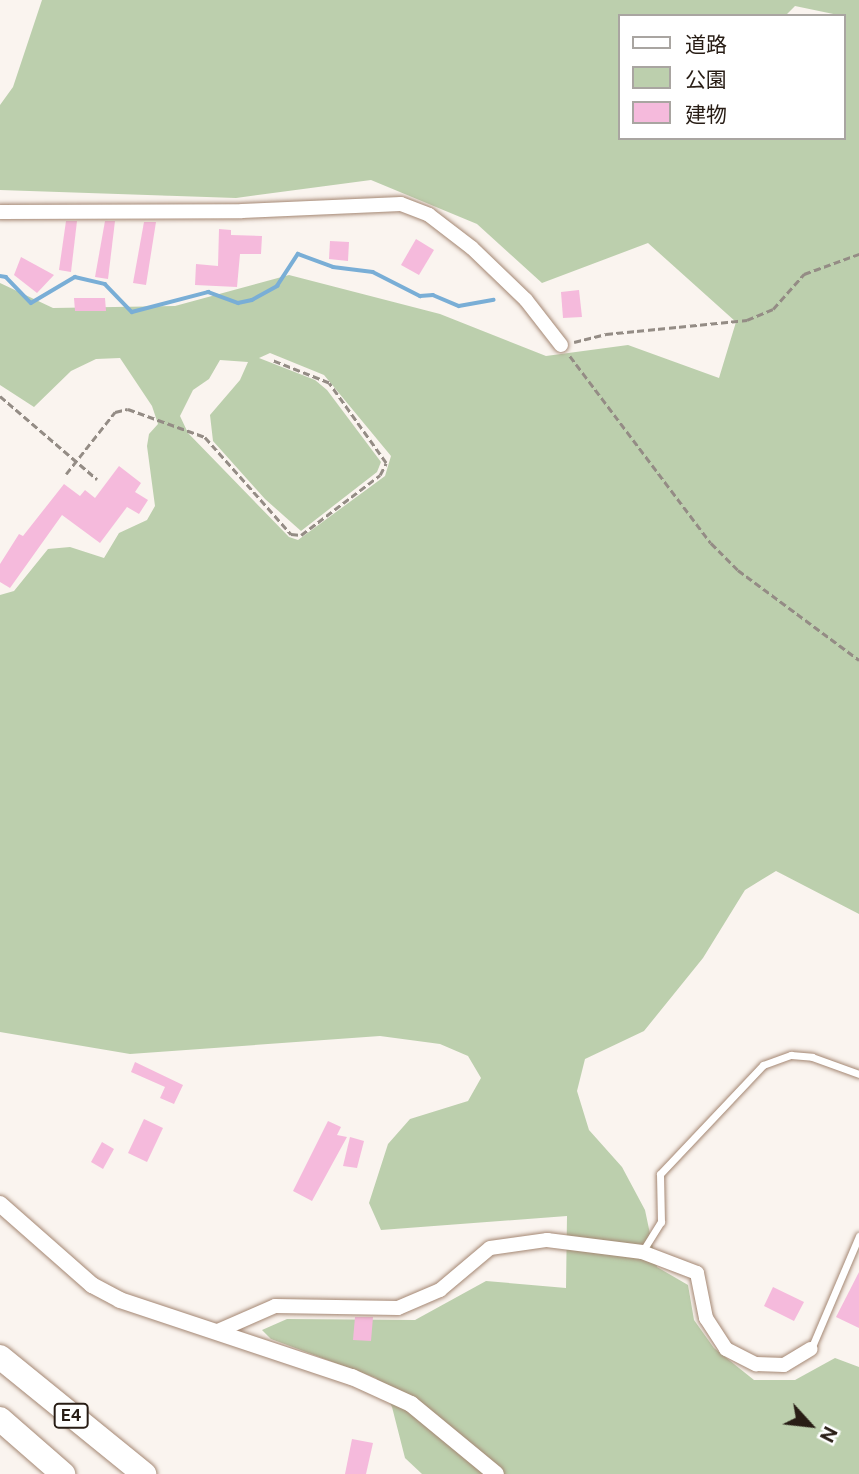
<!DOCTYPE html>
<meta charset="utf-8">
<style>
body{margin:0}
#map{position:relative;width:859px;height:1474px;overflow:hidden;background:#faf4ef;font-family:"Public Sans","Noto Sans JP",sans-serif}
div>[style]{position:absolute}
.green>*{inset:0;background:#bccfad}
.stream>*{height:3.5px;margin:-1.75px;padding:0 1.75px;transform-origin:1.75px;border-radius:1.75px;background:#79aed6}
.building>*{inset:0;background:#f5badc}
.path>*{height:2.5px;margin-top:-1.25px;transform-origin:0;background:repeating-linear-gradient(90deg,#948c85 0 7px,transparent 0 10.5px)}
.roads{filter:drop-shadow(0 0 2px #a48773) drop-shadow(0 0 2px #a48773)}
.service>*{height:7px;margin:-3.5px;padding:0 3.5px;transform-origin:3.5px;border-radius:3.5px;background:#fff}
.minor>*{height:14px;margin:-7px;padding:0 7px;transform-origin:7px;border-radius:7px;background:#fff}
.tertiary>*{height:16px;margin:-8px;padding:0 8px;transform-origin:8px;border-radius:8px;background:#fff}
.motorway>*{height:24px;margin:-12px;padding:0 12px;transform-origin:12px;border-radius:12px;background:#fff}
span{translate:-50% -50%;white-space:nowrap;text-align:center;line-height:1.15;-webkit-text-stroke:5px #fff;paint-order:stroke}
.shield-label span{padding:2px 5px;background:#fff;border:2px solid;border-radius:5px;-webkit-text-stroke-width:0}
.shield-label{font-size:16px;color:#281d15;font-weight:700}
.legend{position:absolute;left:618px;top:14px;width:228px;height:126px;box-sizing:border-box;background:#fff;border:2px solid #a9a5a1;margin:0;padding:9px 12px;list-style:none;font-size:21px;color:#281d15}
.legend li{display:flex;align-items:center;gap:14px;height:35px}
.legend b{width:35px;border:2px solid #a9a5a1}
.north{position:absolute;left:775px;top:1390px;width:70px;height:70px;-webkit-text-stroke:5px #fff;paint-order:stroke;rotate:117deg;font-size:19px;font-weight:700;line-height:28px;text-align:center;color:#281d15}
.north::after{content:'';display:block;margin:auto;width:24px;height:32px;background:#281d15;clip-path:polygon(50% 0,100% 100%,50% 72%,0 100%)}
</style>
<div id="map">
<div class="green">
<div style="clip-path:polygon(evenodd,42px 0,859px 0,859px 914px,776px 871px,745px 890px,703px 958px,644px 1031px,585px 1059px,577px 1091px,589px 1130px,622px 1167px,645px 1210px,657px 1267px,688px 1285px,694px 1320px,714px 1348px,754px 1380px,795px 1380px,835px 1358px,859px 1367px,859px 1474px,422px 1474px,405px 1458px,392px 1407px,376px 1378px,271px 1339px,262px 1330px,287px 1319px,415px 1320px,486px 1281px,566px 1288px,567px 1216px,381px 1230px,369px 1203px,388px 1144px,410px 1119px,468px 1101px,481px 1078px,468px 1056px,440px 1044px,380px 1036px,130px 1054px,0 1032px,0 595px,14px 591px,48px 549px,70px 547px,104px 558px,119px 533px,147px 520px,155px 506px,147px 446px,149px 434px,158px 424px,152px 406px,120px 358px,96px 359px,71px 371px,34px 407px,0 385px,0 283px,53px 308px,175px 306px,289px 275px,440px 314px,546px 356px,628px 345px,719px 378px,736px 322px,648px 243px,542px 283px,477px 224px,371px 180px,236px 198px,0 190px,0 105px,13px 87px,42px 0,795px 6px,843px 16px,843px 138px,619px 138px,619px 16px,785px 16px,795px 6px,42px 0,270px 353px,324px 375px,391px 456px,385px 476px,298px 540px,289px 537px,188px 433px,180px 416px,193px 390px,209px 379px,220px 360px,248px 362px,240px 380px,210px 415px,213px 441px,265px 499px,301px 531px,377px 472px,381px 462px,327px 390px,315px 380px,259px 358px,270px 353px)"></div>
</div>
<div class="stream">
<div style="left:0;top:276px;width:6px;rotate:9deg"></div>
<div style="left:6px;top:277px;width:36px;rotate:46deg"></div>
<div style="left:31px;top:303px;width:51px;rotate:-30.6deg"></div>
<div style="left:75px;top:277px;width:31px;rotate:13deg"></div>
<div style="left:105px;top:284px;width:39px;rotate:46deg"></div>
<div style="left:132px;top:312px;width:79px;rotate:-14.7deg"></div>
<div style="left:208px;top:292px;width:32px;rotate:20deg"></div>
<div style="left:238px;top:303px;width:14px;rotate:-12deg"></div>
<div style="left:252px;top:300px;width:29px;rotate:-29deg"></div>
<div style="left:277px;top:286px;width:38px;rotate:-57deg"></div>
<div style="left:298px;top:254px;width:37px;rotate:20deg"></div>
<div style="left:333px;top:267px;width:40px;rotate:7.1deg"></div>
<div style="left:373px;top:272px;width:53px;rotate:27.1deg"></div>
<div style="left:420px;top:296px;width:13px;rotate:-4deg"></div>
<div style="left:433px;top:295px;width:28px;rotate:23deg"></div>
<div style="left:459px;top:306px;width:35px;rotate:-10deg"></div>
</div>
<div class="building">
<div style="clip-path:polygon(66px 221px,77px 221px,71px 272px,59px 270px)"></div>
<div style="clip-path:polygon(105px 221px,115px 221px,108px 279px,95px 277px)"></div>
<div style="clip-path:polygon(144px 222px,156px 222px,146px 285px,133px 283px)"></div>
<div style="clip-path:polygon(219px 229px,231px 230px,231px 235px,262px 236px,261px 254px,240px 254px,237px 287px,195px 285px,196px 264px,218px 266px)"></div>
<div style="clip-path:polygon(416px 239px,434px 250px,419px 275px,401px 265px)"></div>
<div style="clip-path:polygon(330px 241px,349px 242px,348px 261px,329px 259px)"></div>
<div style="clip-path:polygon(21px 257px,54px 275px,37px 293px,14px 275px)"></div>
<div style="clip-path:polygon(579px 290px,582px 317px,563px 318px,561px 292px)"></div>
<div style="clip-path:polygon(74px 298px,105px 298px,106px 311px,75px 311px)"></div>
<div style="clip-path:polygon(119px 466px,141px 483px,135px 492px,148px 500px,139px 514px,127px 507px,100px 543px,62px 515px,10px 588px,0 582px,0 564px,19px 534px,23px 536px,64px 484px,80px 496px,85px 490px,95px 498px)"></div>
<div style="clip-path:polygon(135px 1062px,183px 1085px,174px 1104px,160px 1098px,165px 1087px,131px 1072px)"></div>
<div style="clip-path:polygon(144px 1119px,163px 1128px,147px 1162px,128px 1153px)"></div>
<div style="clip-path:polygon(328px 1121px,341px 1127px,337px 1135px,347px 1137px,312px 1201px,293px 1191px)"></div>
<div style="clip-path:polygon(350px 1137px,364px 1141px,357px 1168px,343px 1166px)"></div>
<div style="clip-path:polygon(102px 1142px,114px 1149px,103px 1169px,91px 1162px)"></div>
<div style="clip-path:polygon(859px 1272px,859px 1328px,836px 1317px)"></div>
<div style="clip-path:polygon(773px 1287px,804px 1302px,794px 1321px,764px 1306px)"></div>
<div style="clip-path:polygon(355px 1317px,373px 1317px,371px 1341px,353px 1340px)"></div>
<div style="clip-path:polygon(352px 1439px,373px 1443px,366px 1474px,345px 1474px)"></div>
</div>
<div class="path">
<div style="left:574px;top:342px;width:33px;rotate:-14deg"></div>
<div style="left:606px;top:334px;width:142px;rotate:-5.7deg"></div>
<div style="left:747px;top:320px;width:28px;rotate:-23deg"></div>
<div style="left:773px;top:309px;width:47px;rotate:-48.5deg"></div>
<div style="left:804px;top:274px;width:59px;rotate:-20deg"></div>
<div style="left:570px;top:356px;width:234px;rotate:53deg"></div>
<div style="left:711px;top:543px;width:38px;rotate:45deg"></div>
<div style="left:738px;top:570px;width:151px;rotate:36.6deg"></div>
<div style="left:0;top:396px;width:128px;rotate:40.6deg"></div>
<div style="left:66px;top:474px;width:79px;rotate:-51.7deg"></div>
<div style="left:115px;top:412px;width:13px;rotate:-13deg"></div>
<div style="left:128px;top:409px;width:82px;rotate:20deg"></div>
<div style="left:205px;top:437px;width:130px;rotate:48.4deg"></div>
<div style="left:291px;top:534px;width:10px;rotate:6deg"></div>
<div style="left:301px;top:535px;width:99px;rotate:-37.2deg"></div>
<div style="left:380px;top:475px;width:13px;rotate:-63deg"></div>
<div style="left:386px;top:463px;width:98px;rotate:-125.5deg"></div>
<div style="left:329px;top:383px;width:62px;rotate:-158.4deg"></div>
</div>
<div class="roads">
<div class="service">
<div style="left:642px;top:1252px;width:36px;rotate:-58deg"></div>
<div style="left:661px;top:1222px;width:48px;rotate:-91.2deg"></div>
<div style="left:660px;top:1174px;width:150px;rotate:-46.6deg"></div>
<div style="left:763px;top:1065px;width:30px;rotate:-20deg"></div>
<div style="left:791px;top:1055px;width:21px;rotate:5deg"></div>
<div style="left:812px;top:1057px;width:50px;rotate:19.9deg"></div>
<div style="left:811px;top:1349px;width:123px;rotate:-67deg"></div>
</div>
<div class="minor">
<div style="left:0;top:212px;width:242px;rotate:-0.2deg"></div>
<div style="left:242px;top:211px;width:159px;rotate:-2.5deg"></div>
<div style="left:401px;top:204px;width:30px;rotate:21deg"></div>
<div style="left:429px;top:215px;width:54px;rotate:37.5deg"></div>
<div style="left:472px;top:248px;width:75px;rotate:43.9deg"></div>
<div style="left:526px;top:300px;width:57px;rotate:52.1deg"></div>
<div style="left:218px;top:1331px;width:62px;rotate:-23.7deg"></div>
<div style="left:275px;top:1306px;width:123px;rotate:0.9deg"></div>
<div style="left:398px;top:1308px;width:46px;rotate:-23.2deg"></div>
<div style="left:440px;top:1290px;width:65px;rotate:-40deg"></div>
<div style="left:490px;top:1248px;width:58px;rotate:-8deg"></div>
<div style="left:547px;top:1240px;width:96px;rotate:7.2deg"></div>
<div style="left:642px;top:1252px;width:59px;rotate:20.9deg"></div>
<div style="left:697px;top:1273px;width:46px;rotate:78.7deg"></div>
<div style="left:706px;top:1318px;width:37px;rotate:57deg"></div>
<div style="left:726px;top:1349px;width:34px;rotate:27deg"></div>
<div style="left:756px;top:1364px;width:28px;rotate:2deg"></div>
<div style="left:784px;top:1365px;width:31px;rotate:-31deg"></div>
</div>
<div class="tertiary">
<div style="left:0;top:1204px;width:123px;rotate:41.4deg"></div>
<div style="left:92px;top:1285px;width:32px;rotate:28deg"></div>
<div style="left:120px;top:1300px;width:244px;rotate:18.4deg"></div>
<div style="left:352px;top:1377px;width:65px;rotate:24.6deg"></div>
<div style="left:411px;top:1404px;width:110px;rotate:39.5deg"></div>
</div>
<div class="motorway">
<div style="left:0;top:1357px;width:186px;rotate:39.1deg"></div>
<div style="left:0;top:1419px;width:84px;rotate:41.1deg"></div>
</div>
</div>
<div class="shield-label">
<span style="left:71px;top:1416px">E4</span>
</div>
<ul class="legend">
<li><b style="height:9px;background:#fff"></b>道路</li>
<li><b style="height:19px;background:#bccfad"></b>公園</li>
<li><b style="height:19px;background:#f5badc"></b>建物</li>
</ul>
<div class="north">N</div>
</div>
